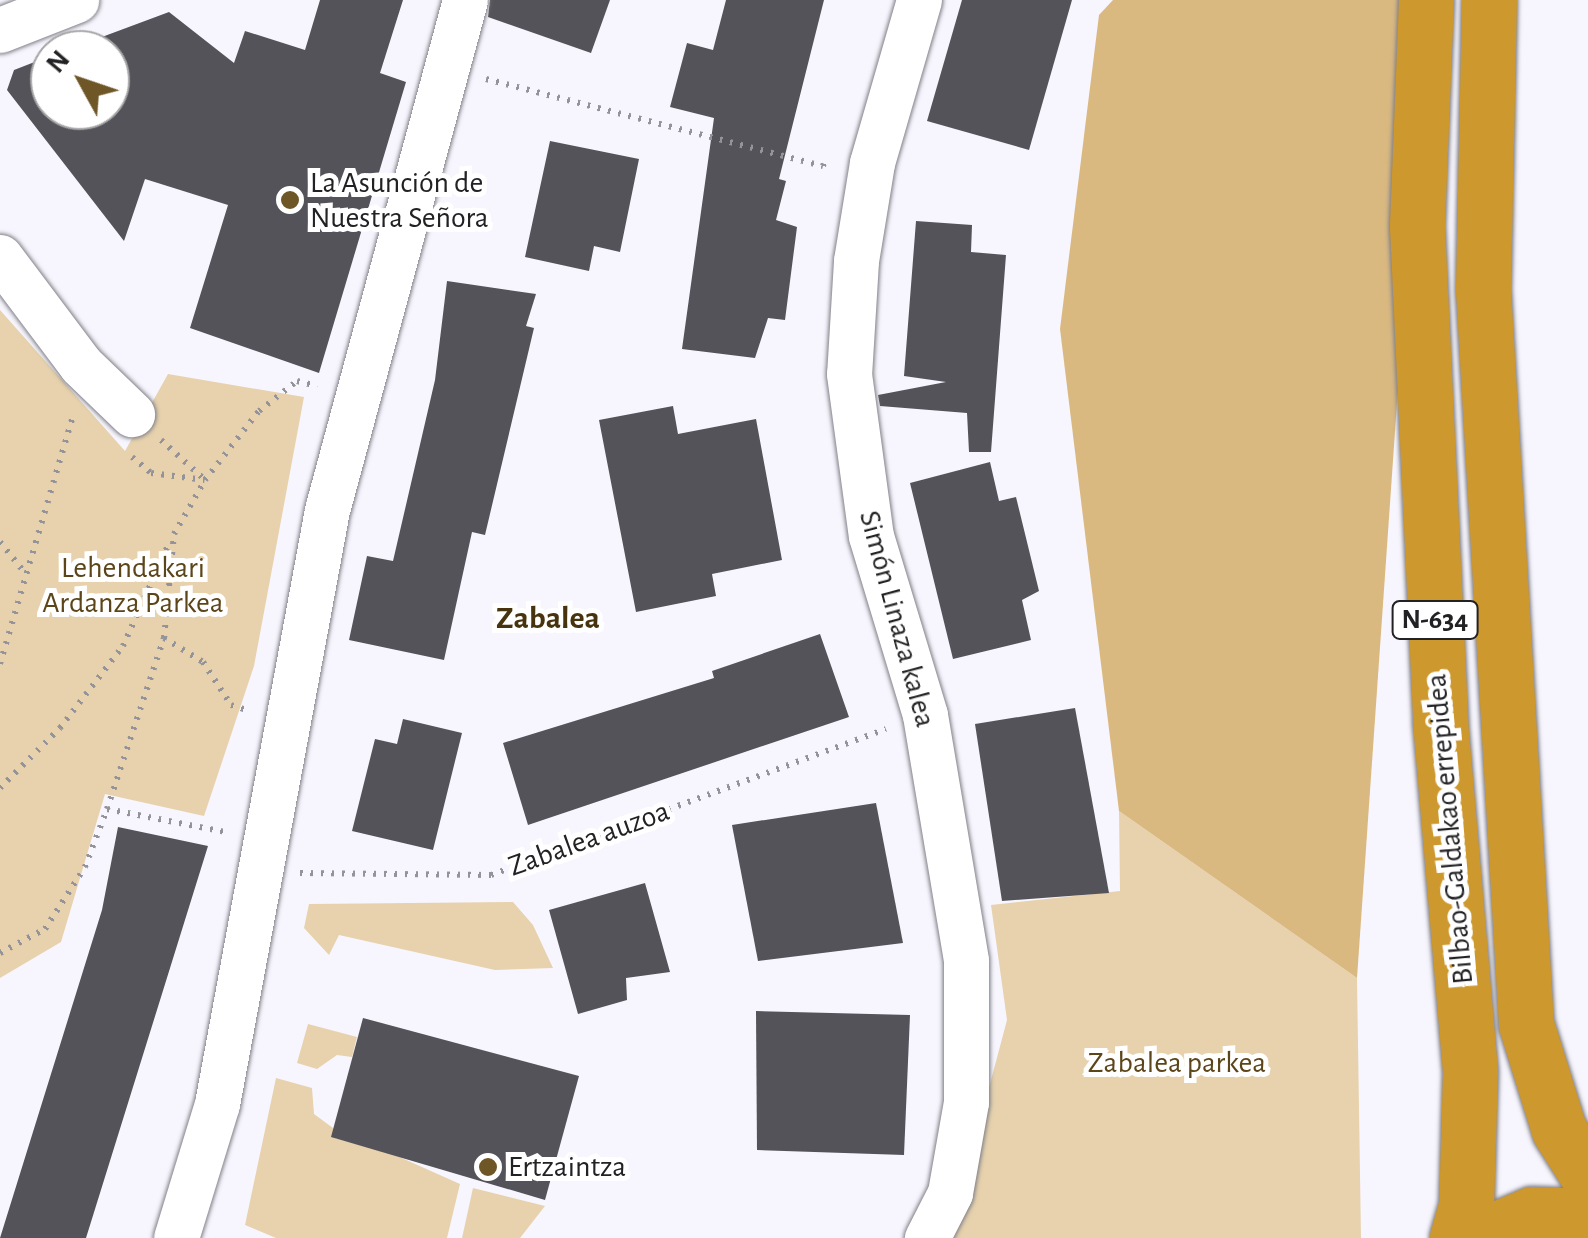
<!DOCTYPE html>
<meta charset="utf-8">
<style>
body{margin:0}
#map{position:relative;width:1588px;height:1238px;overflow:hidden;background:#f7f6fe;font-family:"Alegreya Sans",sans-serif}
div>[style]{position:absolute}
.green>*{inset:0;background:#e7d2ad}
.forest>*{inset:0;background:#dab981}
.building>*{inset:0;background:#545359}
.path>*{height:6px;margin-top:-3px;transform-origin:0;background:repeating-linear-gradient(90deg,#949399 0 2.5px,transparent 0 10.5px)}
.roads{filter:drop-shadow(0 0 2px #818088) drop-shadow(0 0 2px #818088)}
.street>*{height:45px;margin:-22.5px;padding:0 22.5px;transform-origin:22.5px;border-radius:22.5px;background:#fff}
.highway>*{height:55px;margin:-27.5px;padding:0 27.5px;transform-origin:27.5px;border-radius:27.5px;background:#cd982d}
.dots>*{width:28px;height:28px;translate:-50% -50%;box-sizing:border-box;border:5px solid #fff;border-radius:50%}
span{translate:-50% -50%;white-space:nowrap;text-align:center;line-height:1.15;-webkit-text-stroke:10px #fff;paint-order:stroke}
.shield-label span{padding:2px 8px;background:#fff;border:2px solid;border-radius:8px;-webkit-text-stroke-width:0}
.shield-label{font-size:28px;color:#222124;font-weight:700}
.poi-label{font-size:30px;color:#222124}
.left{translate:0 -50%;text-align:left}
.park-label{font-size:30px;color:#5c4519}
.street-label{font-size:30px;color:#222124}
.neighbourhood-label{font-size:32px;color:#47330d;font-weight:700}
.north{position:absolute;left:30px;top:30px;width:100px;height:100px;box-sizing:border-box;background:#fff;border:2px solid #a7a6a7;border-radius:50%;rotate:310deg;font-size:28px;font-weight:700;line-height:40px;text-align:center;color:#222124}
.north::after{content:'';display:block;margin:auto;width:35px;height:45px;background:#6f5627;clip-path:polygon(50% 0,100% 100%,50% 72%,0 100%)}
</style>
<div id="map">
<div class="green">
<div style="clip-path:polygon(0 310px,125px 451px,168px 374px,304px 397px,254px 666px,204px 816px,105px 794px,61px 942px,0 978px)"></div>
<div style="clip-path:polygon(1119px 811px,1357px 978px,1361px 1238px,949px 1238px,1007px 1020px,991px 905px,1120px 891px)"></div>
<div style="clip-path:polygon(513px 902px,533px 925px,553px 968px,495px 970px,339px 935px,329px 955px,304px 928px,309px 904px)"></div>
<div style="clip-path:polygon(308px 1024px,357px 1037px,352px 1057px,337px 1055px,317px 1069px,297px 1063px)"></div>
<div style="clip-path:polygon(276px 1078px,312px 1088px,314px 1114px,333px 1128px,335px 1138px,395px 1155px,460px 1184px,447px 1238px,276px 1238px,245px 1225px)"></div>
<div style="clip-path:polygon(473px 1188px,545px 1206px,520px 1238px,462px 1238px)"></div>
</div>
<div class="forest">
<div style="clip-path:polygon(1113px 0,1425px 0,1357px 978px,1119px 811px,1060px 329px,1099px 15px)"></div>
</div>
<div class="building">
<div style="clip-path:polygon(320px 0,403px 0,380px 73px,406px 82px,319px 373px,190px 328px,228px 205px,145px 179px,124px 241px,7px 90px,14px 70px,50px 56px,50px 110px,110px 110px,110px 50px,67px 50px,169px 12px,234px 63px,245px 31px,305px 50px)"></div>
<div style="clip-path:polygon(490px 0,610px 0,591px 53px,488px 17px)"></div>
<div style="clip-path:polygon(726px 0,824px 0,779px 179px,786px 181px,776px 220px,797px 227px,785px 320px,768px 318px,755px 358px,682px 349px,714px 118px,670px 107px,687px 43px,713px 50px)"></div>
<div style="clip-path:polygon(962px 0,1072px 0,1029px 150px,927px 121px)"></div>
<div style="clip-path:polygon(550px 141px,639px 159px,620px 252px,594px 246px,589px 271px,525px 257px)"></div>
<div style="clip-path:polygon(916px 221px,972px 225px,971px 252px,1006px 255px,991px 452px,969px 452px,967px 413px,880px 406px,878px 395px,946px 382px,904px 376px)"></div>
<div style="clip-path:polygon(447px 281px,536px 294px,526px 326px,534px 328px,485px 535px,472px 532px,444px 660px,349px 640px,367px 556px,393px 561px,435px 380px)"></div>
<div style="clip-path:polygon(673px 406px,678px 434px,756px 419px,782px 560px,712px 574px,716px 596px,636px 612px,599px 420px)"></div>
<div style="clip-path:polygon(990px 462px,999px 501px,1016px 497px,1039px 591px,1022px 600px,1031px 640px,953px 659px,910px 483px)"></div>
<div style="clip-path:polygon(820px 634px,849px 717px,528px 825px,503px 743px,714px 678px,712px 671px)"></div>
<div style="clip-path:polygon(1075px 708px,1109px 893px,1002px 901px,975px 724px)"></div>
<div style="clip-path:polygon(403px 719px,462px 733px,433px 850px,352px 831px,375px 739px,397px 744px)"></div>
<div style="clip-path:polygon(876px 803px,903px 943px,758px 961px,732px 825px)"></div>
<div style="clip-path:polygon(118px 827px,208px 846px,86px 1238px,0 1238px,102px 910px)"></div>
<div style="clip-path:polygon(645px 883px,670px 972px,626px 978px,627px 1000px,578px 1014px,549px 910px)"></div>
<div style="clip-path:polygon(756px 1011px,910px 1015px,904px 1155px,757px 1150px)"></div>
<div style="clip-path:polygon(363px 1018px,579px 1076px,545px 1200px,331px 1137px)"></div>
</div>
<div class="path">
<div style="left:486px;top:79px;width:348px;rotate:14.5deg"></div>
<div style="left:823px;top:166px;width:9px;rotate:-72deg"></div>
<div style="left:161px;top:440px;width:58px;rotate:42.2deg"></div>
<div style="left:132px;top:457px;width:25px;rotate:40deg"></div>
<div style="left:151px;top:473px;width:54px;rotate:7.4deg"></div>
<div style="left:0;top:542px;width:38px;rotate:51deg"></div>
<div style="left:164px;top:638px;width:46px;rotate:31.6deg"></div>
<div style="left:203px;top:662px;width:51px;rotate:56.9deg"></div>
<div style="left:231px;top:705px;width:16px;rotate:18deg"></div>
<div style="left:0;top:664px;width:262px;rotate:-73.6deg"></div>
<div style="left:0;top:788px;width:85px;rotate:-45deg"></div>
<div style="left:60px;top:728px;width:103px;rotate:-52.5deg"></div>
<div style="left:123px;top:646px;width:115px;rotate:-65.9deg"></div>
<div style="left:107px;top:809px;width:180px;rotate:-71.6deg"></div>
<div style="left:164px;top:638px;width:104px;rotate:-84.5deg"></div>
<div style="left:174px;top:534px;width:62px;rotate:-60.1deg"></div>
<div style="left:205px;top:480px;width:88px;rotate:-52deg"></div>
<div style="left:259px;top:411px;width:48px;rotate:-38.3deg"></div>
<div style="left:297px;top:381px;width:21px;rotate:14deg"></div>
<div style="left:300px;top:873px;width:191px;rotate:0.6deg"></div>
<div style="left:491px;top:875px;width:421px;rotate:-20.3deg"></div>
<div style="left:0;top:953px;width:51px;rotate:-28.1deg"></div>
<div style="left:45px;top:929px;width:74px;rotate:-57.2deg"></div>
<div style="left:85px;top:867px;width:62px;rotate:-69.2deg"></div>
<div style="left:107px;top:809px;width:120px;rotate:11deg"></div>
</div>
<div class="roads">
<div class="street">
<div style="left:919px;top:0;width:170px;rotate:106.1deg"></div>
<div style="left:872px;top:163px;width:99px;rotate:99.3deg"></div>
<div style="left:856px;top:261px;width:113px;rotate:93.5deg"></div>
<div style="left:849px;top:374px;width:163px;rotate:82.3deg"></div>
<div style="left:871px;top:536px;width:187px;rotate:73.2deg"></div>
<div style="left:925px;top:715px;width:249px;rotate:80.5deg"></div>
<div style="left:966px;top:961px;width:141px;rotate:90deg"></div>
<div style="left:966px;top:1102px;width:92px;rotate:100deg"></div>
<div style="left:950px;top:1193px;width:51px;rotate:117.1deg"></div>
<div style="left:0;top:30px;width:82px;rotate:-21.5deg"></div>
<div style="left:0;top:257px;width:135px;rotate:53.1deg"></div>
<div style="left:81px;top:365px;width:71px;rotate:43.9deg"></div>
<div style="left:176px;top:1238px;width:140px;rotate:-73deg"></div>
<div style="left:217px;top:1104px;width:604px;rotate:-79.51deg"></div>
<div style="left:327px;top:510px;width:528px;rotate:-74.86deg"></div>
</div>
<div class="highway">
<div style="left:1426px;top:0;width:227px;rotate:92.3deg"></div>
<div style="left:1417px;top:227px;width:495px;rotate:87.3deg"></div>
<div style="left:1440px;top:721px;width:353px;rotate:85.1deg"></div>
<div style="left:1470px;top:1073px;width:133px;rotate:91.7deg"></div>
<div style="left:1466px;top:1206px;width:33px;rotate:106deg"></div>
<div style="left:1489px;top:0;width:290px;rotate:91.2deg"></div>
<div style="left:1483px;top:290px;width:735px;rotate:86.65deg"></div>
<div style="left:1526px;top:1024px;width:111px;rotate:72.7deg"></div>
<div style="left:1559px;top:1130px;width:54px;rotate:57.8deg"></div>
<div style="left:1476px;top:1238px;width:61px;rotate:-23.2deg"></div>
<div style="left:1532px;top:1214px;width:56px;rotate:2deg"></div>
</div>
</div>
<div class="dots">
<div style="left:290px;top:200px;background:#6f5627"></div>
<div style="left:488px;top:1167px;background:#6f5627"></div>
</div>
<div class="shield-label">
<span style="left:1435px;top:620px">N-634</span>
</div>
<div class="poi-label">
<span class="left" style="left:310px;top:200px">La Asunción de<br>Nuestra Señora</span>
<span class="left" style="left:508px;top:1167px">Ertzaintza</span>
</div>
<div class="park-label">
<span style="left:133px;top:585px">Lehendakari<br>Ardanza Parkea</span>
<span style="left:1177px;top:1063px">Zabalea parkea</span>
</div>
<div class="street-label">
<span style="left:897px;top:619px;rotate:75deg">Simón Linaza kalea</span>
<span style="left:1450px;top:829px;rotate:-95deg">Bilbao-Galdakao errepidea</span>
<span style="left:589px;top:839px;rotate:-20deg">Zabalea auzoa</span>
</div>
<div class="neighbourhood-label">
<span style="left:548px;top:618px">Zabalea</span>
</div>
<div class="north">N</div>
</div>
